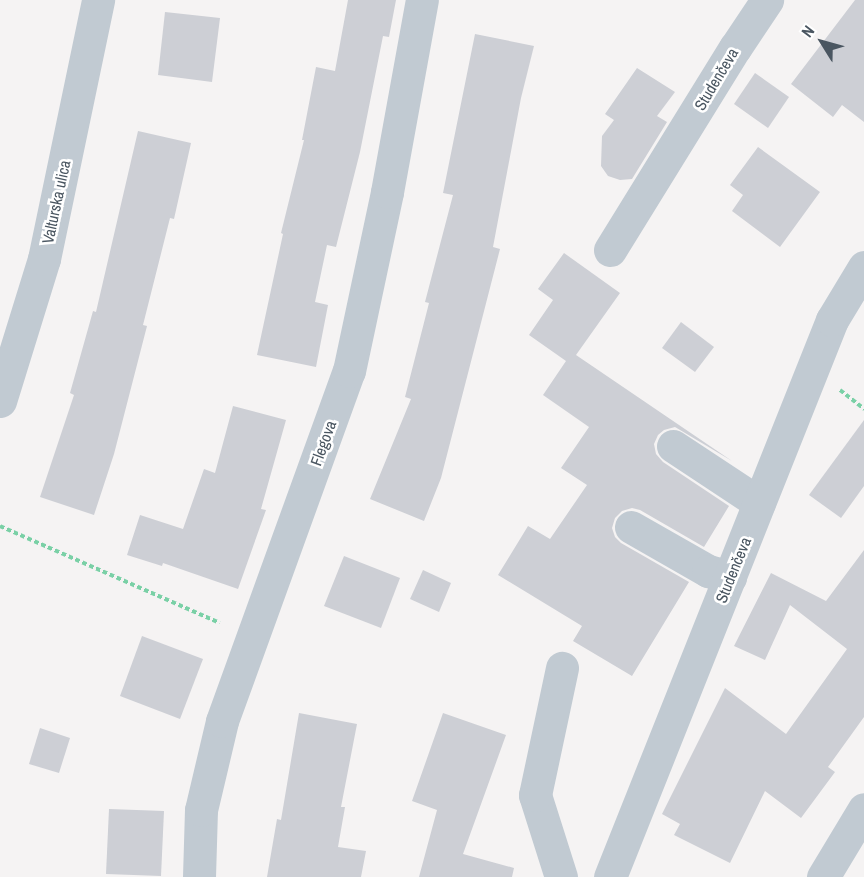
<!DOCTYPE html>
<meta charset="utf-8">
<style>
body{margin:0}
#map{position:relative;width:864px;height:877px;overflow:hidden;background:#f5f3f3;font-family:"Archivo Narrow",sans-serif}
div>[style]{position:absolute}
.building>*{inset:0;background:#cdcfd5}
.path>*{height:4px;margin-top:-2px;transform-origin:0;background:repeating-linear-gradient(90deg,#7ad0a6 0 4.5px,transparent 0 7.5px)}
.minor>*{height:33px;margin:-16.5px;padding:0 16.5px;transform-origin:16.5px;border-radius:16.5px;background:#c1cad2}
span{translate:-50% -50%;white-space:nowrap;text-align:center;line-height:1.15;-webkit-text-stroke:5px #fff;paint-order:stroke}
.street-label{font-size:16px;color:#4a5661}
.north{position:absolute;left:792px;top:12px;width:60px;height:60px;-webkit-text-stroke:4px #fff;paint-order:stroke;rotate:307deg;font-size:16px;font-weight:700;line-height:24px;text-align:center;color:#4a5661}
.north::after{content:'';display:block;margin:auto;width:21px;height:27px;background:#4a5661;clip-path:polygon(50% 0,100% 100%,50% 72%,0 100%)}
</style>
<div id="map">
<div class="building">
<div style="clip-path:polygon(348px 0,396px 0,389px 37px,383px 36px,360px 152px,336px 247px,327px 245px,315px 302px,328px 305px,316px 367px,257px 355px,283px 234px,281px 233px,304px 140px,302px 140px,316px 67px,335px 71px)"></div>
<div style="clip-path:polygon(855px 0,864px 0,864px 122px,842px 105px,833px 117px,791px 84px)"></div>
<div style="clip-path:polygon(165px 12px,220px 18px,212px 82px,158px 75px)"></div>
<div style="clip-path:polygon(475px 34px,534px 46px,521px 98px,493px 247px,500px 249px,441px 478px,424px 521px,370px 499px,411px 399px,405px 397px,429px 303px,425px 302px,453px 195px,443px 193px)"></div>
<div style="clip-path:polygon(637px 68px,675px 92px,657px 116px,667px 122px,632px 179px,620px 180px,608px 176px,601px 166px,602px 136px,614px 120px,605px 114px)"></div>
<div style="clip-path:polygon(755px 73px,789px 97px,768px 128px,734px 104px)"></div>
<div style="clip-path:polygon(138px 131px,191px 143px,174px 219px,170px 218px,143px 325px,147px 326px,114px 454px,94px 515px,40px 497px,74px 395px,70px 393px,93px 311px,96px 312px)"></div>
<div style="clip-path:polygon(758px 147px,820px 192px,780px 247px,732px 211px,743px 195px,730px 185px)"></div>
<div style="clip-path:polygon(564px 253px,620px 293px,576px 355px,732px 461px,675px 427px,664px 430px,658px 435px,654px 444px,656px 454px,663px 462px,729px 506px,704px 547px,640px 510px,632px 508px,622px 511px,615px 518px,612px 528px,615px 537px,621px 543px,689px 582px,632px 676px,573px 641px,582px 626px,498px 575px,528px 526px,550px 539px,587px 485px,561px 468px,589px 427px,543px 395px,566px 361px,529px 335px,553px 300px,538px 289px)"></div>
<div style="clip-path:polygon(681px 322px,714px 347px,695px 372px,662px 348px)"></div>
<div style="clip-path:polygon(233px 406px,286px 420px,261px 509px,266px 510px,238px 589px,163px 563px,162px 566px,127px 555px,140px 515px,183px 529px,204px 469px,215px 473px)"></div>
<div style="clip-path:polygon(864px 420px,864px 486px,841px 518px,809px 495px)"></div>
<div style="clip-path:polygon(864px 550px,864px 717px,828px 767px,835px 772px,801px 818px,765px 791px,730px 863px,674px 835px,680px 824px,662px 814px,725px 688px,786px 734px,847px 649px,790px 605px,765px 660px,734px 646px,771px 573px,826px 601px)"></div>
<div style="clip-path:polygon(344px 556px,400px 578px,381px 628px,324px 606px)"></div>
<div style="clip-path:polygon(423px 570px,451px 583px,439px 612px,410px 599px)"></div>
<div style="clip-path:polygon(142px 636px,203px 659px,180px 719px,120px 696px)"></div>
<div style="clip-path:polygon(299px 713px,357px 724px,341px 807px,345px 807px,338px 847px,366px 851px,361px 877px,267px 877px,277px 819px,281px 820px)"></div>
<div style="clip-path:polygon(443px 713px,506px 735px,463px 854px,514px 868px,512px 877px,419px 877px,437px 810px,412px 801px)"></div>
<div style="clip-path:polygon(40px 728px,70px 738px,59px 773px,29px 764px)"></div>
<div style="clip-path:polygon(109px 809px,164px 811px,161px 876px,106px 874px)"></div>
</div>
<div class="path">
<div style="left:840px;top:390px;width:31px;rotate:38deg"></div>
<div style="left:0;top:526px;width:240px;rotate:23.8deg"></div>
</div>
<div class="minor">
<div style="left:610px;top:250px;width:238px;rotate:-58.3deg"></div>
<div style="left:735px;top:48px;width:58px;rotate:-56.3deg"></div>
<div style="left:0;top:401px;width:149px;rotate:-72.8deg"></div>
<div style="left:44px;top:259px;width:265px;rotate:-78.2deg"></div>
<div style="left:673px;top:446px;width:103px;rotate:33.5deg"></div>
<div style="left:631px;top:527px;width:89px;rotate:29.7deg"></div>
<div style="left:708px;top:571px;width:23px;rotate:15deg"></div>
<div style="left:199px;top:877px;width:67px;rotate:-88.3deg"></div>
<div style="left:201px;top:810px;width:91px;rotate:-76.7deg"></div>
<div style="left:222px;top:721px;width:372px;rotate:-70.1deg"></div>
<div style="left:349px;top:371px;width:183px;rotate:-78deg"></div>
<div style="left:387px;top:192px;width:195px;rotate:-79.7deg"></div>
<div style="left:561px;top:877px;width:86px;rotate:-107.6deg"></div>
<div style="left:535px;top:795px;width:130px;rotate:-78deg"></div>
<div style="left:610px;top:877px;width:600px;rotate:-68.27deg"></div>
<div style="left:832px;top:320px;width:62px;rotate:-58.9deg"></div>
<div style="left:823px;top:877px;width:79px;rotate:-58.9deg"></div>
</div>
<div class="street-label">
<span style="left:716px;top:79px;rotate:-59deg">Studenčeva</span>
<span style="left:56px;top:202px;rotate:-78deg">Valturska ulica</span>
<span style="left:323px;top:443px;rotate:-70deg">Flegova</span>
<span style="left:733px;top:570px;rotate:-68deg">Studenčeva</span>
</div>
<div class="north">N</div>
</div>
